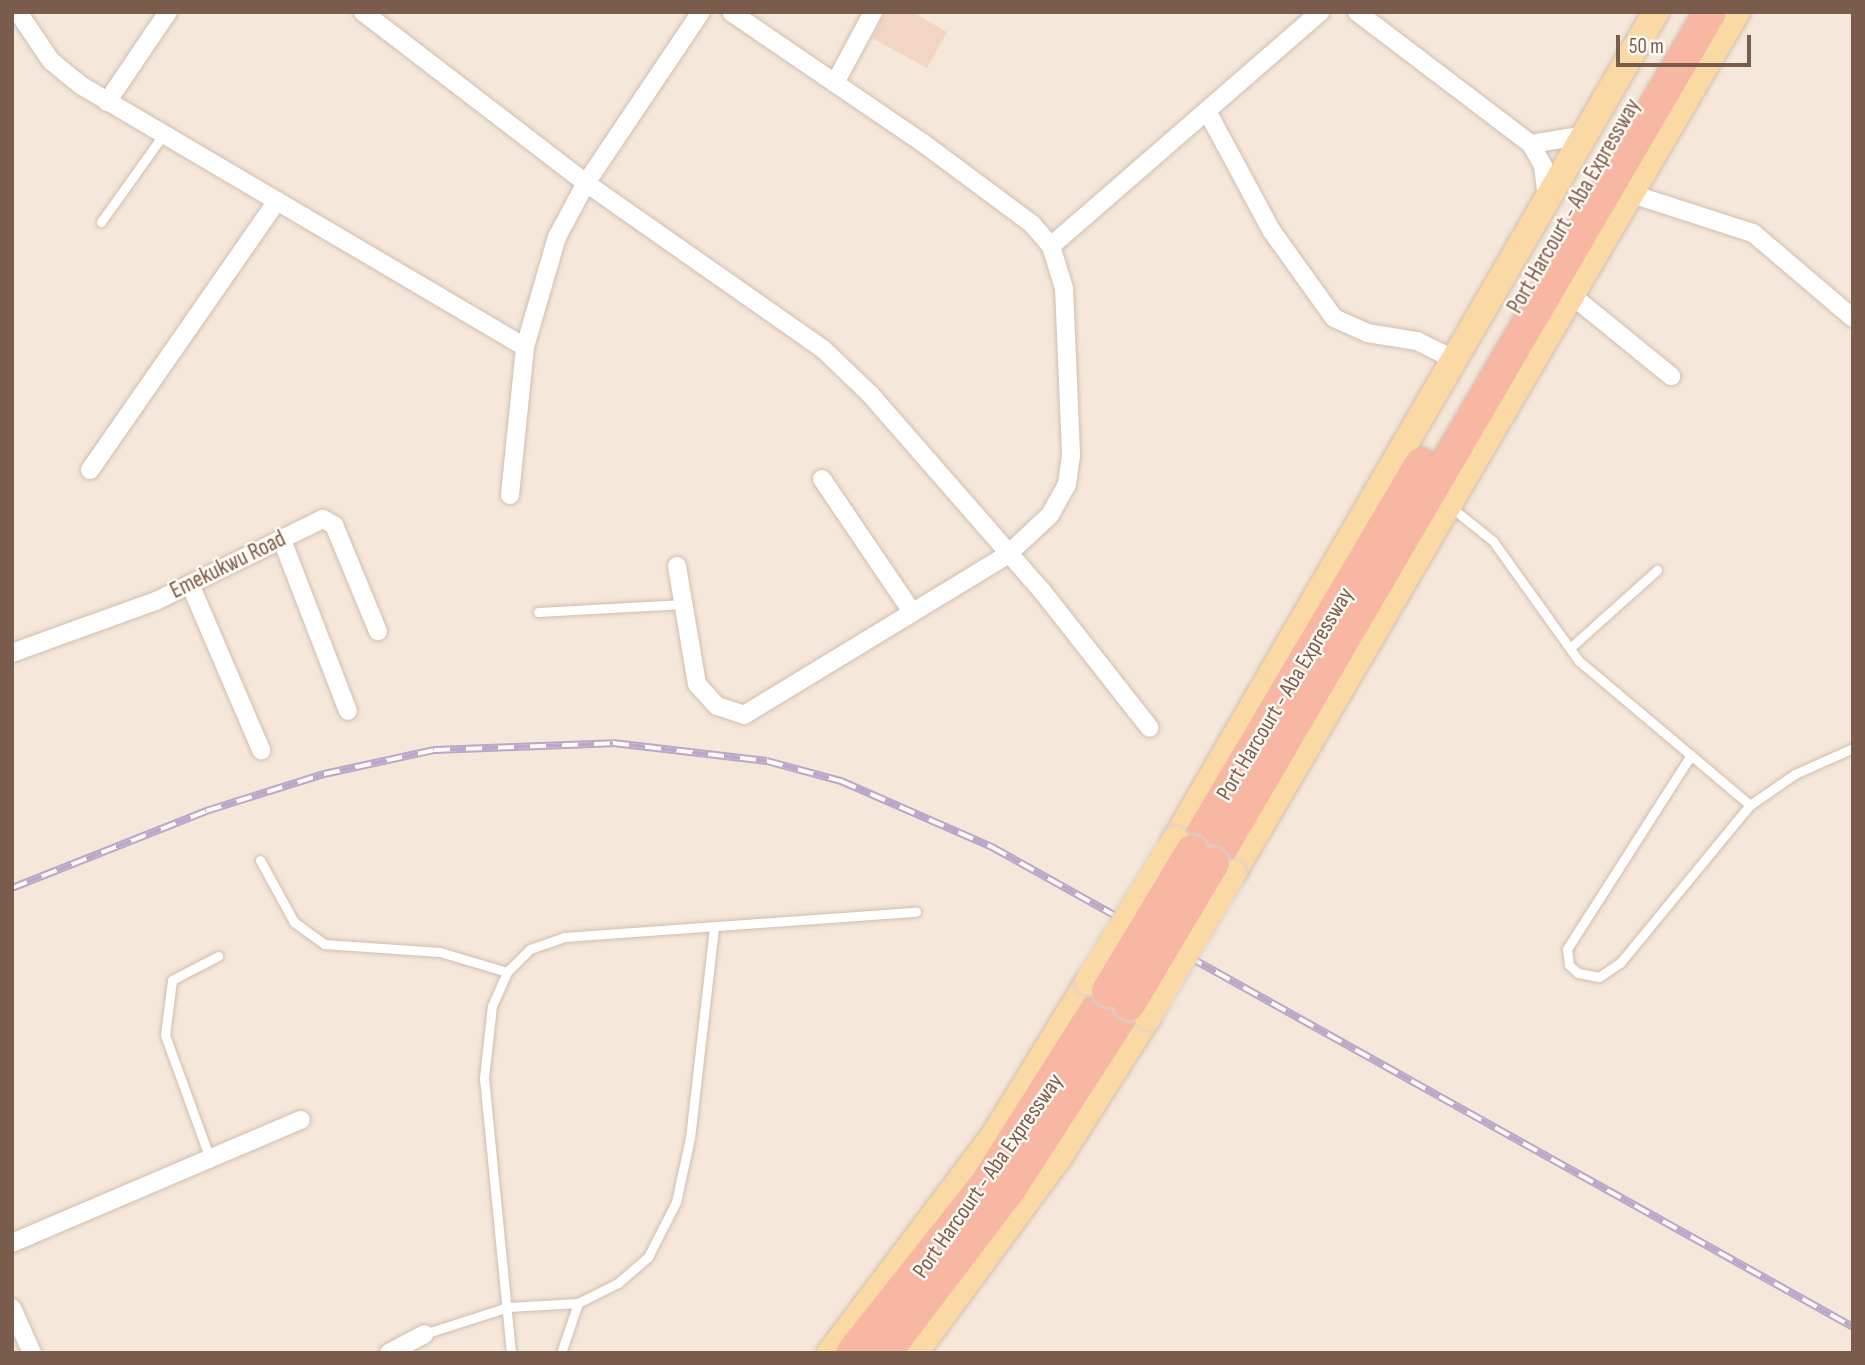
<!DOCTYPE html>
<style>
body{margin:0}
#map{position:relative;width:1865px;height:1365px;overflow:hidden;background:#fdf6ec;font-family:"Sofia Sans Condensed",sans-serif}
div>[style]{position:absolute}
.residential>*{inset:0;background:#f5e8da}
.building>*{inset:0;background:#f3d5c3}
.roads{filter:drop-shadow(0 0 2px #d1beb0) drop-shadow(0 0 2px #d1beb0)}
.lane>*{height:9px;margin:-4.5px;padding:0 4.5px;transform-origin:4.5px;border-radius:4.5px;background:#fff}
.street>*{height:18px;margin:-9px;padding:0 9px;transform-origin:9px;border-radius:9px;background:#fff}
.primary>*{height:26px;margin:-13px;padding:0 13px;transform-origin:13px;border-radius:13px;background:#fbd9a5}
.highway>*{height:32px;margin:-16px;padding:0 16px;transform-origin:16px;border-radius:16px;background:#f7b7a3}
.rail>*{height:8px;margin-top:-4px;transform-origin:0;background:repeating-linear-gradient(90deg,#fffaf3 0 16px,#b9a8c9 0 32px);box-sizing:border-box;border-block:2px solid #b9a8c9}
.bridges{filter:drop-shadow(0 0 2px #dad1cd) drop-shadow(0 0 2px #dad1cd)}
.primary-bridge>*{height:26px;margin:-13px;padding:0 13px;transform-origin:13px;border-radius:13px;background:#fbd9a5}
.highway-bridge>*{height:32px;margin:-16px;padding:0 16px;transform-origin:16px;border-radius:16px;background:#f7b7a3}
span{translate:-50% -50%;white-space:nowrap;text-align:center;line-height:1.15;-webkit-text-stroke:5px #fffaf3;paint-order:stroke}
.street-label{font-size:23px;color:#7a5c4d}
.frame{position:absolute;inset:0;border:14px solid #7a5c4d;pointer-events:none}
.scale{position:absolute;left:1616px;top:35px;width:135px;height:32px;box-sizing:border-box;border:4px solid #7a5c4d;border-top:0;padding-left:9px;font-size:21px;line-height:24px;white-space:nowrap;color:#7a5c4d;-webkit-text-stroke:5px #fffaf3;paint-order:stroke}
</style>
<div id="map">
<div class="residential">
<div style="clip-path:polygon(12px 12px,1853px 12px,1853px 1353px,12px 1353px)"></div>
</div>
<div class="building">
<div style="clip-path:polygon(886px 12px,912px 12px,947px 32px,927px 68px,872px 38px)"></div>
</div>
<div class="roads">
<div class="lane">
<div style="left:101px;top:222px;width:107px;rotate:-54.5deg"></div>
<div style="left:1452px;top:508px;width:53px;rotate:38.8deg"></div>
<div style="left:1493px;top:541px;width:148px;rotate:54.4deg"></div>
<div style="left:1579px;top:661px;width:224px;rotate:40.1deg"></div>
<div style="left:538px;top:612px;width:146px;rotate:-3.1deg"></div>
<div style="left:1570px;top:648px;width:117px;rotate:-41.9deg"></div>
<div style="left:1691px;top:755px;width:230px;rotate:122.6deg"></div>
<div style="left:1567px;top:949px;width:16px;rotate:83deg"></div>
<div style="left:1569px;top:965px;width:12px;rotate:42deg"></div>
<div style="left:1578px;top:973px;width:21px;rotate:11deg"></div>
<div style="left:1599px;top:977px;width:25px;rotate:-34deg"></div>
<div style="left:1620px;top:963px;width:205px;rotate:-50.6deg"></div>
<div style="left:1750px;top:805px;width:55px;rotate:-34.6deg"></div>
<div style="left:1795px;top:774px;width:64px;rotate:-24.1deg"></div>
<div style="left:260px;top:860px;width:71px;rotate:61.3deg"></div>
<div style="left:294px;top:922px;width:37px;rotate:36deg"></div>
<div style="left:324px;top:944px;width:116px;rotate:3.9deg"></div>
<div style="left:440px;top:952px;width:70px;rotate:16.6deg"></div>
<div style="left:209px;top:1156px;width:129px;rotate:-110deg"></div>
<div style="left:165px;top:1035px;width:55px;rotate:-82.7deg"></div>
<div style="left:172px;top:980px;width:52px;rotate:-27.6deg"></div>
<div style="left:424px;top:1334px;width:88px;rotate:-17.8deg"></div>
<div style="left:508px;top:1307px;width:70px;rotate:-3.3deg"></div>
<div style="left:511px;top:1353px;width:276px;rotate:-95.6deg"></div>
<div style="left:484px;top:1078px;width:72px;rotate:-83.7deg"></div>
<div style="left:492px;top:1006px;width:37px;rotate:-66deg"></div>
<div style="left:507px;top:972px;width:33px;rotate:-45deg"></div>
<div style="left:530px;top:949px;width:36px;rotate:-19deg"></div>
<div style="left:564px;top:937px;width:353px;rotate:-4.1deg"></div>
<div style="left:561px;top:1353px;width:53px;rotate:-71.2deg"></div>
<div style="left:578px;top:1303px;width:45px;rotate:-26.6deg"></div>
<div style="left:618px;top:1283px;width:40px;rotate:-41deg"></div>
<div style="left:648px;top:1257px;width:62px;rotate:-63deg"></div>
<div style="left:676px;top:1202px;width:66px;rotate:-77.7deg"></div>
<div style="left:690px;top:1138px;width:212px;rotate:-83.5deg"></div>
</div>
<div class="street">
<div style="left:18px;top:12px;width:59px;rotate:56deg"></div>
<div style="left:51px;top:61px;width:40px;rotate:39deg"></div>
<div style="left:82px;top:86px;width:514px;rotate:30.51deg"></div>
<div style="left:363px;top:12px;width:281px;rotate:37.5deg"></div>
<div style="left:586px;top:183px;width:289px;rotate:35deg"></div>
<div style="left:823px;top:349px;width:65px;rotate:43.8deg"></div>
<div style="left:870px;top:394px;width:262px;rotate:48.9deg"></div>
<div style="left:1042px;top:591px;width:174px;rotate:51.8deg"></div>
<div style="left:1357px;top:12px;width:218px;rotate:37.2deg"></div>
<div style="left:1531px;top:144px;width:25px;rotate:61deg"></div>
<div style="left:1543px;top:166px;width:33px;rotate:83deg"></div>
<div style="left:835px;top:83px;width:81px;rotate:-61.8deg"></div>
<div style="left:107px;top:102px;width:109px;rotate:-55.9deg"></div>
<div style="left:1207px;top:111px;width:135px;rotate:61.7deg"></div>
<div style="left:1271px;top:230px;width:108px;rotate:54.4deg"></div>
<div style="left:1334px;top:318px;width:36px;rotate:24deg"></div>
<div style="left:1367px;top:333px;width:51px;rotate:9.1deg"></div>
<div style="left:1417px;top:341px;width:40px;rotate:26.6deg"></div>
<div style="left:1531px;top:144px;width:56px;rotate:-9.3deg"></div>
<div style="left:1635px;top:195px;width:124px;rotate:17.9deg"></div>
<div style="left:1753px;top:233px;width:131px;rotate:40.4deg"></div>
<div style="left:1051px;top:246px;width:357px;rotate:-41deg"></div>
<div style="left:1575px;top:298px;width:124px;rotate:39.1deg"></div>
<div style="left:90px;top:470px;width:328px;rotate:-55.2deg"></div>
<div style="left:822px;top:479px;width:161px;rotate:55.9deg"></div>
<div style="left:510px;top:495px;width:149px;rotate:-84.2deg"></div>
<div style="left:525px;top:347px;width:115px;rotate:-73.8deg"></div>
<div style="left:557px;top:237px;width:61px;rotate:-61.8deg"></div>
<div style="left:586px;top:183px;width:206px;rotate:-56.1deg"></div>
<div style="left:282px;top:540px;width:183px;rotate:68.9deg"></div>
<div style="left:677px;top:566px;width:120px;rotate:80.4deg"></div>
<div style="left:697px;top:684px;width:30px;rotate:48deg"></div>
<div style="left:717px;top:706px;width:28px;rotate:18deg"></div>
<div style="left:744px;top:715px;width:306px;rotate:-31.3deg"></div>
<div style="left:1006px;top:556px;width:60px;rotate:-43deg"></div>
<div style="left:1050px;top:515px;width:35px;rotate:-61deg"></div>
<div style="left:1067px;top:484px;width:30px;rotate:-82deg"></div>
<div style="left:1071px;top:454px;width:166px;rotate:-92.4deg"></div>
<div style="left:1064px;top:288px;width:44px;rotate:-107.2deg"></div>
<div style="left:1051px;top:246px;width:29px;rotate:-131deg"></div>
<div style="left:1032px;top:224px;width:136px;rotate:-143.4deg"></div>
<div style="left:923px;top:143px;width:232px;rotate:-145.7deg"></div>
<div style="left:190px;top:584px;width:181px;rotate:66.8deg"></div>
<div style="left:12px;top:653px;width:153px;rotate:-19.9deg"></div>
<div style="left:156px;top:601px;width:186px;rotate:-26.2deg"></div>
<div style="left:323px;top:519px;width:13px;rotate:29deg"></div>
<div style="left:334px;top:525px;width:115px;rotate:67.5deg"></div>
<div style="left:12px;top:1243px;width:314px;rotate:-23.1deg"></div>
<div style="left:12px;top:1308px;width:49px;rotate:66deg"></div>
<div style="left:389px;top:1353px;width:40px;rotate:-28deg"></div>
</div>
<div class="primary">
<div style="left:1175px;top:840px;width:958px;rotate:-59.85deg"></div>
<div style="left:1233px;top:873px;width:998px;rotate:-59.66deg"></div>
<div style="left:830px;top:1353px;width:274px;rotate:-53deg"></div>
<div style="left:995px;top:1134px;width:178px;rotate:-58.5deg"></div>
<div style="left:915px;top:1353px;width:247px;rotate:-53.7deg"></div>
<div style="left:1061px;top:1154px;width:162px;rotate:-57.6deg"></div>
</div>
<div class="highway">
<div style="left:1192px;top:851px;width:450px;rotate:-59.4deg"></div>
<div style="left:1213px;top:863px;width:985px;rotate:-59.71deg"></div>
<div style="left:852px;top:1353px;width:216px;rotate:-51.6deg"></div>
<div style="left:986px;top:1184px;width:228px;rotate:-57.7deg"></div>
<div style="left:885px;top:1353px;width:206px;rotate:-52.7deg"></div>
<div style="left:1010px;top:1189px;width:220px;rotate:-57.2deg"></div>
</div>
</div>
<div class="rail">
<div style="left:12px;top:888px;width:209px;rotate:-21.6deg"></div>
<div style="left:206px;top:811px;width:124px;rotate:-17.4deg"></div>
<div style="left:324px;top:774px;width:113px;rotate:-12.3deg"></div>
<div style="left:434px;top:750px;width:179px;rotate:-2.2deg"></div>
<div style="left:613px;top:743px;width:155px;rotate:6.7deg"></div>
<div style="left:767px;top:761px;width:77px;rotate:15.1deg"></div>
<div style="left:841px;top:781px;width:165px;rotate:23.6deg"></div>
<div style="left:992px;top:847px;width:986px;rotate:29.14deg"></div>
</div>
<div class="bridges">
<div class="primary-bridge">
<div style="left:1088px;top:982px;width:167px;rotate:-58.5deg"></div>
<div style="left:1148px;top:1017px;width:167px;rotate:-59.4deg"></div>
</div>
<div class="highway-bridge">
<div style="left:1108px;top:991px;width:163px;rotate:-59deg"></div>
<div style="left:1129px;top:1004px;width:164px;rotate:-59.2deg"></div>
</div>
</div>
<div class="street-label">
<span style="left:1574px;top:206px;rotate:-60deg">Port Harcourt - Aba Expressway</span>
<span style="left:228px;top:565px;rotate:-26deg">Emekukwu Road</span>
<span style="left:1285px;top:694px;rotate:-59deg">Port Harcourt - Aba Expressway</span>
<span style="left:988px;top:1176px;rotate:-55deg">Port Harcourt - Aba Expressway</span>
</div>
<div class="frame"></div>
<div class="scale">50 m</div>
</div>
